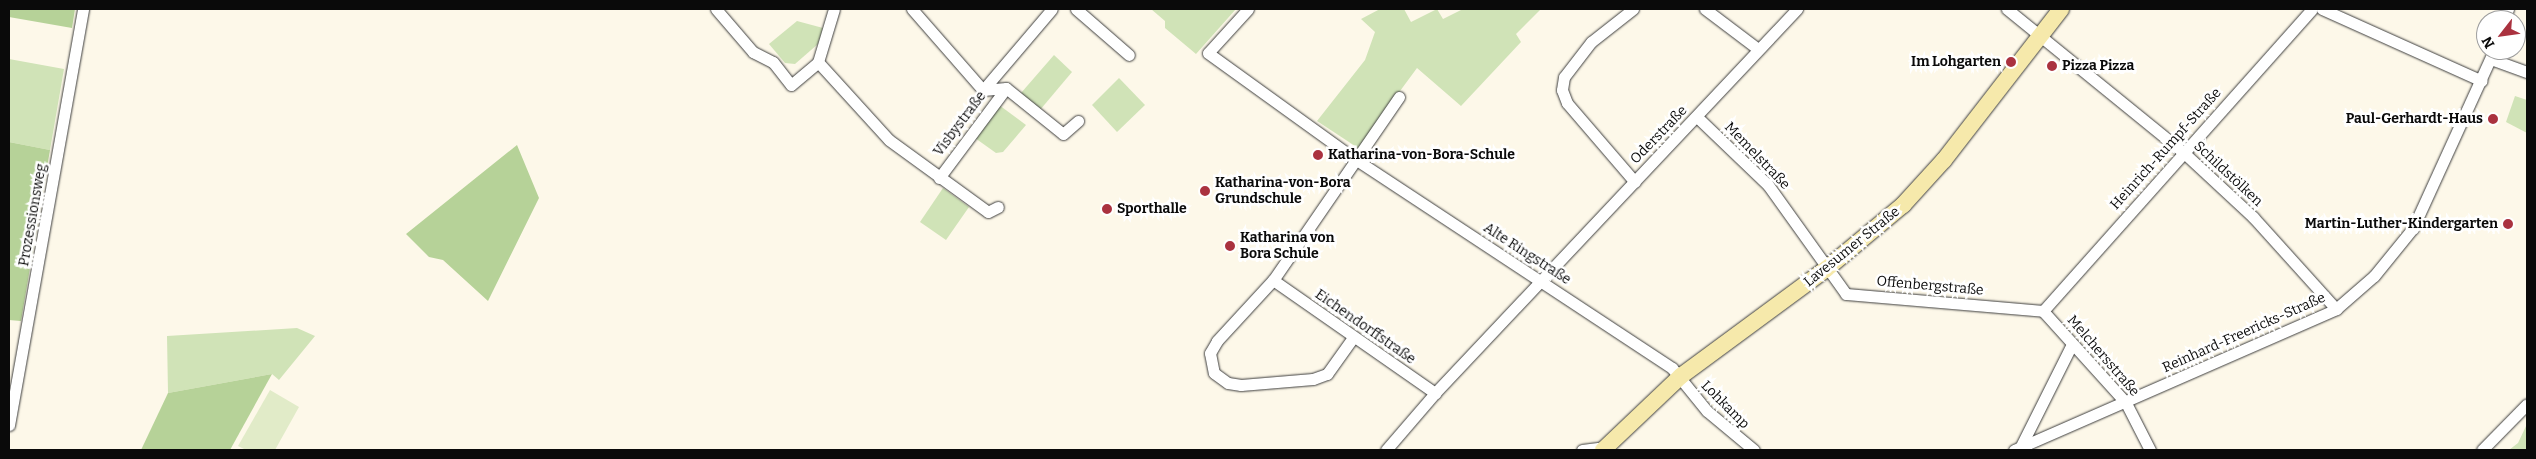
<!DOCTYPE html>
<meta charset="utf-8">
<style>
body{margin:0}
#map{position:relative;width:2536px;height:459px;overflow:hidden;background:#fdf8e9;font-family:Bitter,serif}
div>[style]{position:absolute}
.green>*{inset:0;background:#d0e3b7}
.forest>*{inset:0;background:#b6d298}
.pitch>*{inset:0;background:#e1ebc8}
.roads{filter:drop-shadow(0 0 1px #3d3d3d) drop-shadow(0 0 1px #3d3d3d)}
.street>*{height:11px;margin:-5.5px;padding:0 5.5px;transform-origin:5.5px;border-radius:5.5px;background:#fff}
.secondary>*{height:16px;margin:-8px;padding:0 8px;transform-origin:8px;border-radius:8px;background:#f6e9ab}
.dots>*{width:14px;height:14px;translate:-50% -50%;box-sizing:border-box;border:2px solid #fff;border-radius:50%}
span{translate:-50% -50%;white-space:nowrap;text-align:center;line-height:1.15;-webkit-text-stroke:5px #fff;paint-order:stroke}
.poi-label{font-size:14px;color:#0a0a0a;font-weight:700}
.right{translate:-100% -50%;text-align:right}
.left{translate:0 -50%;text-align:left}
.street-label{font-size:14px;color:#0a0a0a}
.frame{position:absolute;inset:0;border:10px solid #0a0a0a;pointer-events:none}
.north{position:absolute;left:2476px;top:10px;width:50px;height:50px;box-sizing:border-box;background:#fff;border:1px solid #9d9d9d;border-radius:50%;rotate:240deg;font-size:14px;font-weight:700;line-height:20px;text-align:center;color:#0a0a0a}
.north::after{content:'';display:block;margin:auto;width:18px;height:22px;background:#aa323f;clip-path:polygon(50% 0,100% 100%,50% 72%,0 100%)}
</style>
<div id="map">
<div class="green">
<div style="clip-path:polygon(1151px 9px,1236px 9px,1196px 54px,1165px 28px,1165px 21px)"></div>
<div style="clip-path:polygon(1380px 9px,1404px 9px,1411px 22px,1437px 9px,1443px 19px,1463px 9px,1541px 9px,1516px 34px,1521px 42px,1461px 106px,1417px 68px,1358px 148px,1317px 121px,1365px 60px,1375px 32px,1361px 19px)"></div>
<div style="clip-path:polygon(797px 21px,823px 28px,818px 44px,795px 64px,785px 63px,769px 44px)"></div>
<div style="clip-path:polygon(1054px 55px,1072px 72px,1040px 110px,1021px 93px)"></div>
<div style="clip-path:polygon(9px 59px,64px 69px,50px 150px,9px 142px)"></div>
<div style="clip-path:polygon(1119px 78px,1145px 105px,1117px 132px,1092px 105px)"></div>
<div style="clip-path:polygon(2515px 96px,2527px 100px,2527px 133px,2506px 122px)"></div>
<div style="clip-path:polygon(999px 105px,1026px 125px,1003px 152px,996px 153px,975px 138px)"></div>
<div style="clip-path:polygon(943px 188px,969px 207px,946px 240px,920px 222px)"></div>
<div style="clip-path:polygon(297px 328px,315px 336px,279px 380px,272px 374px,168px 393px,167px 336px)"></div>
<div style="clip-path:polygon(2527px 424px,2527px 450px,2509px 450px,2518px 443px)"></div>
</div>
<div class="forest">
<div style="clip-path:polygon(9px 9px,75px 9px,72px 28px,9px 17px)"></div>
<div style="clip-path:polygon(9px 142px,50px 150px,21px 321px,9px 320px)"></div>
<div style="clip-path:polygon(517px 145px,539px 198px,488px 301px,443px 260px,429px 257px,406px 234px)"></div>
<div style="clip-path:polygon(272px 374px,230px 450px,141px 450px,168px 393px)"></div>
</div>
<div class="pitch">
<div style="clip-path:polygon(270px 390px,299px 407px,275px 450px,246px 450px,238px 446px)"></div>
</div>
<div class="roads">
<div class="street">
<div style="left:716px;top:9px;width:57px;rotate:49.3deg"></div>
<div style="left:753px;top:52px;width:22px;rotate:27deg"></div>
<div style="left:773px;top:62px;width:29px;rotate:52deg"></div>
<div style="left:791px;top:85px;width:35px;rotate:-40deg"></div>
<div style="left:818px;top:62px;width:55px;rotate:-73.2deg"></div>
<div style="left:912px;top:9px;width:108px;rotate:48.8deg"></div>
<div style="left:983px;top:90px;width:23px;rotate:-5deg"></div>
<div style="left:1006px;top:88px;width:73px;rotate:38.9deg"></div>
<div style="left:1063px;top:134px;width:20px;rotate:-41deg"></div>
<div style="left:1076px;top:9px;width:70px;rotate:41deg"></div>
<div style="left:1248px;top:9px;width:59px;rotate:132.3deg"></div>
<div style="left:1208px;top:53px;width:181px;rotate:35.8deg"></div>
<div style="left:1355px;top:159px;width:380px;rotate:33.4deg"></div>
<div style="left:1672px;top:368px;width:55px;rotate:50.9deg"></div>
<div style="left:1707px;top:411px;width:61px;rotate:39.7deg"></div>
<div style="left:1633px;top:9px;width:53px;rotate:141.8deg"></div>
<div style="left:1591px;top:42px;width:44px;rotate:127.6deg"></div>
<div style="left:1564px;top:77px;width:13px;rotate:99deg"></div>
<div style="left:1562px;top:90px;width:14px;rotate:69deg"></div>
<div style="left:1567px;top:103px;width:104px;rotate:49.3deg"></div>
<div style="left:1705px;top:9px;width:66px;rotate:37deg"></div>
<div style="left:2007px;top:9px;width:227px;rotate:39.1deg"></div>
<div style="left:2183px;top:152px;width:96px;rotate:42.9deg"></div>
<div style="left:2253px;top:217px;width:124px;rotate:47.9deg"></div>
<div style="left:2322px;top:9px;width:175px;rotate:24.2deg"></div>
<div style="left:2504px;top:20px;width:12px;rotate:-70deg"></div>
<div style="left:2491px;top:59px;width:38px;rotate:20deg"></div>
<div style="left:818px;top:62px;width:105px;rotate:47.7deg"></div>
<div style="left:889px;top:140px;width:122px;rotate:36deg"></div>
<div style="left:988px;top:212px;width:11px;rotate:-27deg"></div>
<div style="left:983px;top:90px;width:106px;rotate:-49.6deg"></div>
<div style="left:1399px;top:97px;width:222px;rotate:124.5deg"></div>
<div style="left:1273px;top:280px;width:198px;rotate:34.9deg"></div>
<div style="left:1435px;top:393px;width:528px;rotate:-46.69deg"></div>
<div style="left:1697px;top:117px;width:98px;rotate:43.8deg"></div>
<div style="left:1768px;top:185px;width:134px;rotate:54.4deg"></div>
<div style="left:1846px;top:294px;width:198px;rotate:4.9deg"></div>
<div style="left:939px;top:178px;width:112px;rotate:-53.3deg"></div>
<div style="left:1273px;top:280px;width:83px;rotate:132.6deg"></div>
<div style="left:1217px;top:341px;width:14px;rotate:120deg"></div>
<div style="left:1210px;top:353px;width:20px;rotate:79deg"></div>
<div style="left:1214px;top:373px;width:17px;rotate:36deg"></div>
<div style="left:1228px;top:383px;width:13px;rotate:9deg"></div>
<div style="left:1241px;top:385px;width:72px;rotate:-4.8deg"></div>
<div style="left:1313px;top:379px;width:15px;rotate:-20deg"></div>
<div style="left:1327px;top:374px;width:43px;rotate:-54.5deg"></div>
<div style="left:2043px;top:311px;width:404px;rotate:-48.3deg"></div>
<div style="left:2043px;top:311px;width:124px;rotate:47.9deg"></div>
<div style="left:2126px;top:403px;width:53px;rotate:62.9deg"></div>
<div style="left:9px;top:425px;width:423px;rotate:-79.9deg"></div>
<div style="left:2020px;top:448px;width:116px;rotate:-63.4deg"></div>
<div style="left:1386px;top:450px;width:75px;rotate:-49.3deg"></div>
<div style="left:1582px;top:450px;width:24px;rotate:-7deg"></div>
<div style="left:2014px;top:450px;width:352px;rotate:-23.6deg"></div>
<div style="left:2336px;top:309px;width:50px;rotate:-41deg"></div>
<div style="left:2374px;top:276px;width:62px;rotate:-50.9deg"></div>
<div style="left:2413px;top:228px;width:196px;rotate:-65.5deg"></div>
<div style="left:2482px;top:450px;width:64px;rotate:-45.6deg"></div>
</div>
<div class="secondary">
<div style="left:1603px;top:450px;width:108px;rotate:-43.5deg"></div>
<div style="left:1681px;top:376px;width:179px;rotate:-36.4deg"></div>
<div style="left:1825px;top:270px;width:102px;rotate:-39.8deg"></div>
<div style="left:1903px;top:205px;width:61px;rotate:-47.7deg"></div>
<div style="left:1944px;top:160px;width:191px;rotate:-52.2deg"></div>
</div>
</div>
<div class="dots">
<div style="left:2011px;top:62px;background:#aa323f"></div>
<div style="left:2052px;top:66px;background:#aa323f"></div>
<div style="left:2493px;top:119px;background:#aa323f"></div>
<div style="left:1318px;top:155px;background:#aa323f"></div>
<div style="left:1205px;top:191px;background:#aa323f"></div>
<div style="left:1107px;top:209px;background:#aa323f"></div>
<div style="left:2508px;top:224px;background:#aa323f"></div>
<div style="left:1230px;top:246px;background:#aa323f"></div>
</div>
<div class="poi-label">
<span class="right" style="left:2001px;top:62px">Im Lohgarten</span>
<span class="left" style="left:2062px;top:66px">Pizza Pizza</span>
<span class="right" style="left:2483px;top:119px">Paul-Gerhardt-Haus</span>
<span class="left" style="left:1328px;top:155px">Katharina-von-Bora-Schule</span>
<span class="left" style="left:1215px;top:191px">Katharina-von-Bora<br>Grundschule</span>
<span class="left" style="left:1117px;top:209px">Sporthalle</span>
<span class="right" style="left:2498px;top:224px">Martin-Luther-Kindergarten</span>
<span class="left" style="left:1240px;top:246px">Katharina von<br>Bora Schule</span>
</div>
<div class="street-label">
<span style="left:960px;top:124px;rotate:-53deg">Visbystraße</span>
<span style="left:1659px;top:135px;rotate:-46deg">Oderstraße</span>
<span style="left:2166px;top:149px;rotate:-48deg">Heinrich-Rumpf-Straße</span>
<span style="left:1757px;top:156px;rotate:46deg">Memelstraße</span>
<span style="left:2228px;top:174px;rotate:43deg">Schildstölken</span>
<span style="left:33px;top:215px;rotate:-80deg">Prozessionsweg</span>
<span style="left:1852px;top:247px;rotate:-39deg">Lavesumer Straße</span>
<span style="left:1527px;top:254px;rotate:33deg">Alte Ringstraße</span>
<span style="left:1930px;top:286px;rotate:5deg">Offenbergstraße</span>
<span style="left:1365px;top:327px;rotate:35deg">Eichendorffstraße</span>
<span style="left:2244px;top:333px;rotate:-24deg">Reinhard-Freericks-Straße</span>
<span style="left:2103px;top:356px;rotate:49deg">Melchersstraße</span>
<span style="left:1725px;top:405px;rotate:45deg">Lohkamp</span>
</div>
<div class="frame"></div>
<div class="north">N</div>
</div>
